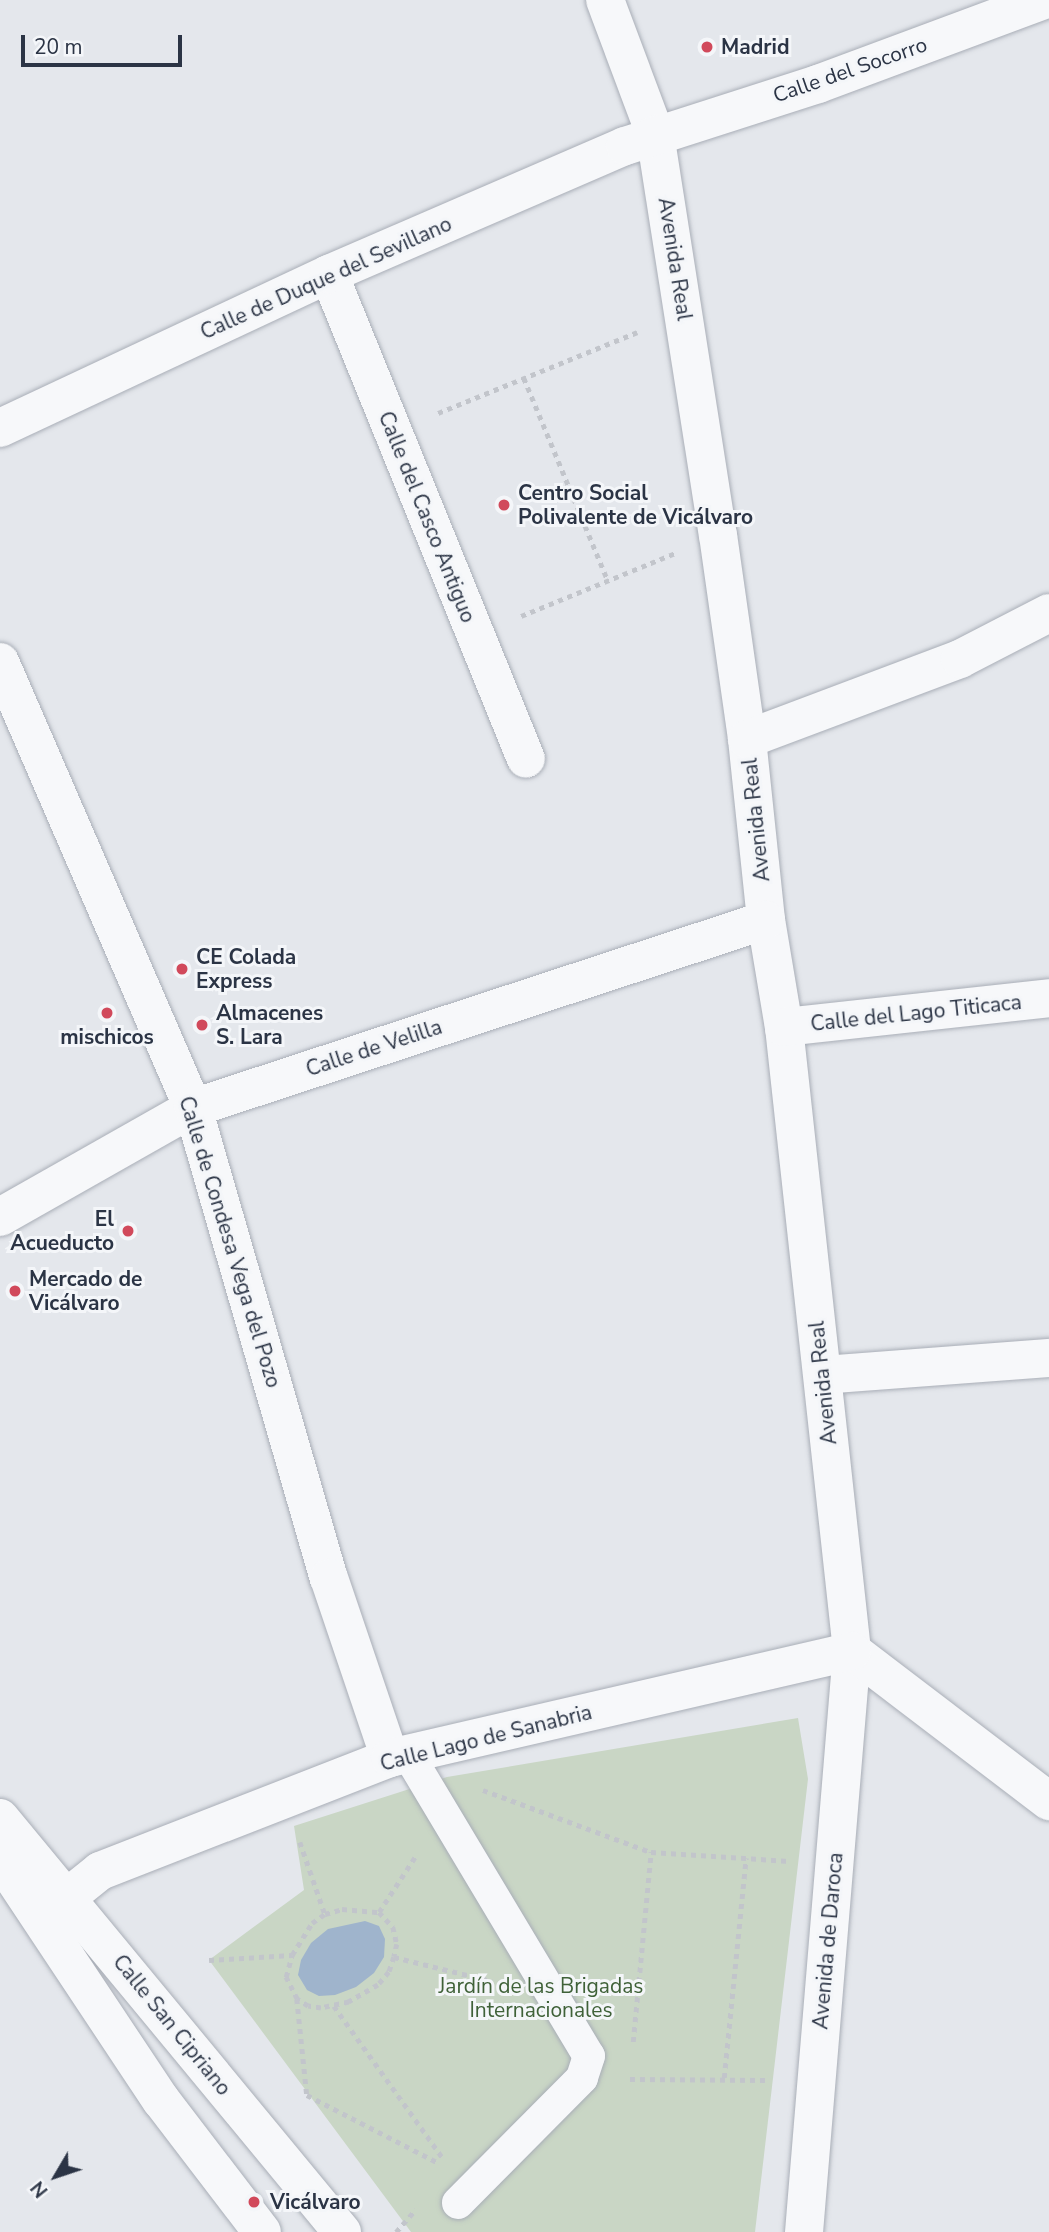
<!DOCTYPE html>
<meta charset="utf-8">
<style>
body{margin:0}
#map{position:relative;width:1049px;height:2232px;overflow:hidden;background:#e4e7ec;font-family:"Nunito Sans",sans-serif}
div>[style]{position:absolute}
.green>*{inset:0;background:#c9d6c5}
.water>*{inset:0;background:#9fb4cc}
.path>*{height:4.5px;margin-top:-2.25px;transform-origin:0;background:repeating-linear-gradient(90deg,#c2c5cb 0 5px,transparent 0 10px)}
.roads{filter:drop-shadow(0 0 2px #a9aeb7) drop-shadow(0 0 2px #a9aeb7)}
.service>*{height:32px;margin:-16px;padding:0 16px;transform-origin:16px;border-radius:16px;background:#f7f8fa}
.pedestrian>*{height:38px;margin:-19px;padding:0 19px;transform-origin:19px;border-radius:19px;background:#f7f8fa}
.minor>*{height:38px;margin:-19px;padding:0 19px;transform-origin:19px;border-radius:19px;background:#f7f8fa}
.tertiary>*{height:38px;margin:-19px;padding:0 19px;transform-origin:19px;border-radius:19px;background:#f7f8fa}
.dots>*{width:19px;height:19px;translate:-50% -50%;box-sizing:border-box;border:4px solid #f4f6f9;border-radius:50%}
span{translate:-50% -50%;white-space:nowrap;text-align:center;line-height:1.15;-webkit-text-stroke:6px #f4f6f9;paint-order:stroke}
.poi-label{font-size:21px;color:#2b3445;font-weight:700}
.left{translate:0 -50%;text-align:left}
.right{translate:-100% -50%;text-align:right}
.street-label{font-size:21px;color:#2b3445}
.park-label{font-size:21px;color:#3f6138}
.north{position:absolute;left:21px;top:2141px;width:70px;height:70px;-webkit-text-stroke:5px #f4f6f9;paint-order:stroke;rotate:231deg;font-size:19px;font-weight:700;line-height:28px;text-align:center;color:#2b3445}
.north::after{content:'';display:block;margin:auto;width:24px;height:32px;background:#2b3445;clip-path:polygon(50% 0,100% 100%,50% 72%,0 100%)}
.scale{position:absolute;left:21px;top:35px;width:161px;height:32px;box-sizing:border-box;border:4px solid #2b3445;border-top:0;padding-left:9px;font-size:21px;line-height:24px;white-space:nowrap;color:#2b3445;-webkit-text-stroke:5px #f4f6f9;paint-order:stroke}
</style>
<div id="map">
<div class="green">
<div style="clip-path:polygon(798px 1718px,808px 1779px,755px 2232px,411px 2232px,209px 1960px,304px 1890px,294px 1826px,447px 1777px)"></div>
</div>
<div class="water">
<div style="clip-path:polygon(365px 1921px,379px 1926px,385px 1939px,384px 1957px,374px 1973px,356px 1987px,335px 1995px,319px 1996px,307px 1990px,298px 1975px,301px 1960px,311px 1943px,328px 1929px)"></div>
</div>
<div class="path">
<div style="left:524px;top:378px;width:220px;rotate:67.5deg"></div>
<div style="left:438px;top:413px;width:215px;rotate:-22.1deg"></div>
<div style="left:521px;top:616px;width:166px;rotate:-22.2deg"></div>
<div style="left:483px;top:1790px;width:179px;rotate:20.3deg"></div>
<div style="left:651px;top:1852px;width:138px;rotate:3.7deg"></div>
<div style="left:300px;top:1842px;width:76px;rotate:70.9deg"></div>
<div style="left:342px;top:1909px;width:37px;rotate:5deg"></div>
<div style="left:379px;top:1912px;width:21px;rotate:47deg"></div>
<div style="left:393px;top:1927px;width:17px;rotate:77deg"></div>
<div style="left:397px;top:1944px;width:13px;rotate:103deg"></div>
<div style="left:394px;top:1957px;width:16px;rotate:108deg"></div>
<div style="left:389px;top:1972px;width:17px;rotate:130deg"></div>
<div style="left:378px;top:1985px;width:34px;rotate:150deg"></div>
<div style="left:349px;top:2002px;width:29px;rotate:168deg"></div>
<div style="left:321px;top:2008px;width:13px;rotate:-171deg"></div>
<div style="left:308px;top:2006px;width:13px;rotate:-148deg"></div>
<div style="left:297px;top:1999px;width:25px;rotate:-117deg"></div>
<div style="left:286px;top:1977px;width:23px;rotate:-75deg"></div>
<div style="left:292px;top:1955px;width:38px;rotate:-58deg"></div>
<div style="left:312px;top:1923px;width:16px;rotate:-35deg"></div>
<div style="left:325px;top:1914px;width:18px;rotate:-16deg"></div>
<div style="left:379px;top:1912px;width:69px;rotate:-56.8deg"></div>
<div style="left:394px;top:1957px;width:101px;rotate:13.8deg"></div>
<div style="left:209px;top:1960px;width:83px;rotate:-3.4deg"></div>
<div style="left:297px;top:1999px;width:97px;rotate:84.1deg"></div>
<div style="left:307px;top:2095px;width:146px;rotate:27.3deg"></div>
<div style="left:334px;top:2006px;width:186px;rotate:54.4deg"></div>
<div style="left:633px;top:2042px;width:191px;rotate:-84.6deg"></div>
<div style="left:724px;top:2078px;width:221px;rotate:-84.3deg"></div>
<div style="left:630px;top:2079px;width:139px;rotate:0.4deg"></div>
<div style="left:396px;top:2232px;width:30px;rotate:-49deg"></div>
</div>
<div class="roads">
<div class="service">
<div style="left:408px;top:1754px;width:352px;rotate:59.1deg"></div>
<div style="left:589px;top:2056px;width:23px;rotate:108deg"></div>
<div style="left:582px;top:2078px;width:176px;rotate:134.8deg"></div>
</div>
<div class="pedestrian">
<div style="left:0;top:662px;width:486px;rotate:66.6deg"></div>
<div style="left:193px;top:1108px;width:489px;rotate:73.9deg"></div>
<div style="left:329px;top:1578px;width:190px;rotate:71.3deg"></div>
</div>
<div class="minor">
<div style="left:605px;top:0;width:143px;rotate:69.5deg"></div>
<div style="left:655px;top:134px;width:406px;rotate:81.1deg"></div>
<div style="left:718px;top:535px;width:206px;rotate:81.9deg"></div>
<div style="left:747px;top:739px;width:182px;rotate:84deg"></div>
<div style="left:766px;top:920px;width:109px;rotate:80.5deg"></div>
<div style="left:784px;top:1027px;width:628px;rotate:83.78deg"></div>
<div style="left:852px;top:1651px;width:583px;rotate:94.72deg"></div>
<div style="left:329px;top:274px;width:523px;rotate:67.89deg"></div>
<div style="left:0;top:428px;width:363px;rotate:-25.1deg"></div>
<div style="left:329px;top:274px;width:322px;rotate:-23.4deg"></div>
<div style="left:625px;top:146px;width:203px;rotate:-17.8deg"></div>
<div style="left:818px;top:84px;width:241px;rotate:-20.4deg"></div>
<div style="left:747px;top:739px;width:228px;rotate:-20.6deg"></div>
<div style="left:960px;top:659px;width:100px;rotate:-27.3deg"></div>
<div style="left:784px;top:1027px;width:267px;rotate:-6.2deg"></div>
<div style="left:0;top:1217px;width:222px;rotate:-29.5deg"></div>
<div style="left:193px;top:1108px;width:603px;rotate:-18.16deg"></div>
<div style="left:823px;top:1375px;width:227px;rotate:-4.3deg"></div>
<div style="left:852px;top:1651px;width:248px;rotate:37.3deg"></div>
<div style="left:51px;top:1925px;width:17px;rotate:-80deg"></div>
<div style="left:54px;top:1908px;width:59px;rotate:-38.8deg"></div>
<div style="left:100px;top:1871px;width:311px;rotate:-21.3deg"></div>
<div style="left:390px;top:1758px;width:474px;rotate:-13deg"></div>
</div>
<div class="tertiary">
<div style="left:0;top:1818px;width:537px;rotate:50.44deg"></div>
<div style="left:0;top:1858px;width:291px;rotate:56.4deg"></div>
<div style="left:161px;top:2100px;width:166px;rotate:52.6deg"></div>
</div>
</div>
<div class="dots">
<div style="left:707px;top:47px;background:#d1495b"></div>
<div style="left:504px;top:505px;background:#d1495b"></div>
<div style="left:182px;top:969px;background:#d1495b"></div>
<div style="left:107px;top:1013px;background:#d1495b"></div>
<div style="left:202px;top:1025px;background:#d1495b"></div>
<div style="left:128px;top:1231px;background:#d1495b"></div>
<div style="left:15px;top:1291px;background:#d1495b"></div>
<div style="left:254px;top:2202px;background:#d1495b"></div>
</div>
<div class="poi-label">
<span class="left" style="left:721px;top:47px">Madrid</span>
<span class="left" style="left:518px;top:505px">Centro Social<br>Polivalente de Vicálvaro</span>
<span class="left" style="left:196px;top:969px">CE Colada<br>Express</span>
<span class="left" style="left:216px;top:1025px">Almacenes<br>S. Lara</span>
<span style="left:107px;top:1037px">mischicos</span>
<span class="right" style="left:114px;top:1231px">El<br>Acueducto</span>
<span class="left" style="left:29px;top:1291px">Mercado de<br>Vicálvaro</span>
<span class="left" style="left:270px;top:2202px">Vicálvaro</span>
</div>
<div class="street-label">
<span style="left:850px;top:70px;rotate:-19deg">Calle del Socorro</span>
<span style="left:675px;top:259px;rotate:81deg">Avenida Real</span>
<span style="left:326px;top:278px;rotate:-24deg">Calle de Duque del Sevillano</span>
<span style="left:427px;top:517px;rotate:68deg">Calle del Casco Antiguo</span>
<span style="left:756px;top:820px;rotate:-96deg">Avenida Real</span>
<span style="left:916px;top:1013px;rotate:-6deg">Calle del Lago Titicaca</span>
<span style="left:374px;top:1048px;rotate:-18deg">Calle de Velilla</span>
<span style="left:230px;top:1242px;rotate:73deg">Calle de Condesa Vega del Pozo</span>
<span style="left:823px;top:1383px;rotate:-96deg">Avenida Real</span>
<span style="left:486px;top:1738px;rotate:-14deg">Calle Lago de Sanabria</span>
<span style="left:828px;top:1941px;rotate:-85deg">Avenida de Daroca</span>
<span style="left:172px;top:2025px;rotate:51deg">Calle San Cipriano</span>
</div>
<div class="park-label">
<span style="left:541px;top:1998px">Jardín de las Brigadas<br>Internacionales</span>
</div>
<div class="north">N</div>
<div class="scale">20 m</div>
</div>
